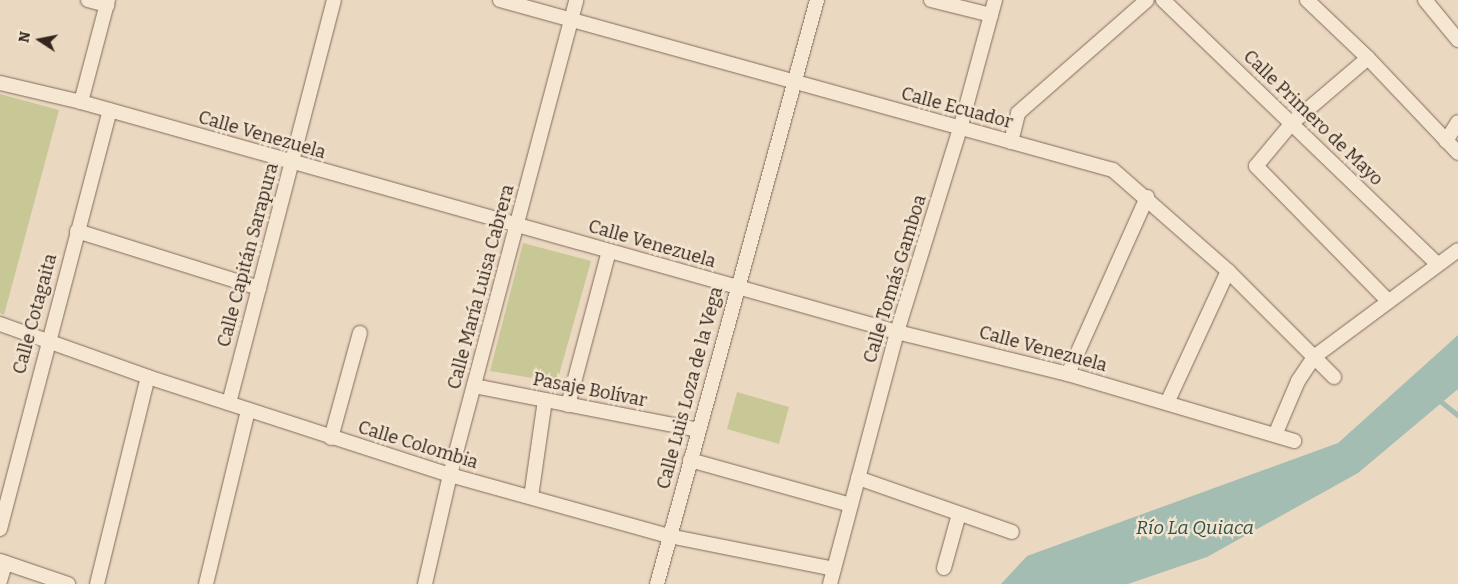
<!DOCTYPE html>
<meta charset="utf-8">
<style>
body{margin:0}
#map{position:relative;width:1458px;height:584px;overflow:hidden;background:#ebd8c1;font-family:Bitter,serif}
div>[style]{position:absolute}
.green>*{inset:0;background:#c8c796}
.water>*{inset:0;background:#a3bdb2}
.stream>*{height:4.5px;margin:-2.25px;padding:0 2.25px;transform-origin:2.25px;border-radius:2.25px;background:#a3bdb2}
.roads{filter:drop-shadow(0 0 1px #836a5a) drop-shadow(0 0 1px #836a5a)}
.minor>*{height:14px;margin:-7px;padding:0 7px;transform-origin:7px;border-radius:7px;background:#f6e7d3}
span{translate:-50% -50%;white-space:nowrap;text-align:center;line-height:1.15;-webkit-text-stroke:4.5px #f3e4d0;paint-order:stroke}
.street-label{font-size:18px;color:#34251d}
.water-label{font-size:19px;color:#2d534b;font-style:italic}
.north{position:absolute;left:15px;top:15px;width:50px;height:50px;-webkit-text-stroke:4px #f3e4d0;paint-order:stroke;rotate:281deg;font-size:14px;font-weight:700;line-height:20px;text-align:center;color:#34251d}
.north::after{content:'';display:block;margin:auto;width:18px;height:22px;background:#34251d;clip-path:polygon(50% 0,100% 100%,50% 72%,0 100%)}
</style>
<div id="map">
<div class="green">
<div style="clip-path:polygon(0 94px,59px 110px,4px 315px,0 313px)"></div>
<div style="clip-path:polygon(523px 243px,591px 261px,557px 382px,490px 371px)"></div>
<div style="clip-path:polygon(737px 392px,789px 407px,779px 444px,727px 429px)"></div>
</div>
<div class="water">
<div style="clip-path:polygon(1458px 335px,1458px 389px,1358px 473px,1207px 557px,1128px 584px,1001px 584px,1027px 556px,1338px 443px)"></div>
</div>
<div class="stream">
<div style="left:1438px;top:399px;width:26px;rotate:39deg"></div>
</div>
<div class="roads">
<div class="minor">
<div style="left:88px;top:0;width:20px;rotate:15deg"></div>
<div style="left:500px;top:0;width:636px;rotate:15.5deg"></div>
<div style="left:1113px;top:170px;width:153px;rotate:41.3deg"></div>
<div style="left:1228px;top:271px;width:150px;rotate:45deg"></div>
<div style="left:931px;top:0;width:62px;rotate:14deg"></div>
<div style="left:1163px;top:0;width:380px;rotate:43.9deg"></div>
<div style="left:1307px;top:0;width:84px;rotate:43.6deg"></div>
<div style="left:1368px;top:58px;width:131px;rotate:46.5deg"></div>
<div style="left:1425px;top:0;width:52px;rotate:50.5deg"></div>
<div style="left:1368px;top:58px;width:100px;rotate:139.5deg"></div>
<div style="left:1292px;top:123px;width:56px;rotate:129.9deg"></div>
<div style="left:1256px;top:166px;width:187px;rotate:45.6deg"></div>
<div style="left:0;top:83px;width:83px;rotate:13.2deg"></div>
<div style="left:81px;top:102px;width:848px;rotate:15.74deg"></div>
<div style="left:897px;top:332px;width:176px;rotate:13.8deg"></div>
<div style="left:1068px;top:374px;width:236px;rotate:16.5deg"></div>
<div style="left:81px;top:102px;width:106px;rotate:-75.2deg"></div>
<div style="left:1446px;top:141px;width:22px;rotate:-58deg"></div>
<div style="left:1011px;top:142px;width:30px;rotate:-76deg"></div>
<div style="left:1018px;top:113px;width:171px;rotate:-41.2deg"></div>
<div style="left:77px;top:231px;width:191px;rotate:17.4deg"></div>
<div style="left:0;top:324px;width:157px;rotate:19.7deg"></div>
<div style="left:148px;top:377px;width:318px;rotate:18deg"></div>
<div style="left:450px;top:475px;width:227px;rotate:15.6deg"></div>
<div style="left:669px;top:536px;width:168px;rotate:11.3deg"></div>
<div style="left:1068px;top:374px;width:194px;rotate:-65.9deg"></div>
<div style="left:474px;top:386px;width:228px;rotate:11.1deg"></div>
<div style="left:229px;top:403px;width:416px;rotate:-75.4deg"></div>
<div style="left:1167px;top:403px;width:145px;rotate:-65.2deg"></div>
<div style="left:568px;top:405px;width:159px;rotate:-75.1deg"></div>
<div style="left:1275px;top:435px;width:59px;rotate:-66.9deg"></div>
<div style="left:1298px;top:381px;width:29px;rotate:-56deg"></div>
<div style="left:1314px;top:357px;width:179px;rotate:-36.6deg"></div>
<div style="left:331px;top:438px;width:109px;rotate:-74.6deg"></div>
<div style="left:690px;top:460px;width:167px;rotate:15.6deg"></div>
<div style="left:858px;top:478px;width:163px;rotate:19.3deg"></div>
<div style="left:531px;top:497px;width:98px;rotate:-81.8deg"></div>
<div style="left:0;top:529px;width:433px;rotate:-75.3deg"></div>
<div style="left:0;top:561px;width:72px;rotate:18.7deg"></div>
<div style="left:944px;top:568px;width:56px;rotate:-74.5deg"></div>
<div style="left:0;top:581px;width:19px;rotate:-74deg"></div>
<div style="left:97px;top:584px;width:213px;rotate:-76.2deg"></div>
<div style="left:206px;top:584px;width:179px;rotate:-76.4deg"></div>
<div style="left:425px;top:584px;width:112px;rotate:-77.1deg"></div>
<div style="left:450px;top:475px;width:491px;rotate:-75.1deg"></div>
<div style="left:657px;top:584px;width:606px;rotate:-74.68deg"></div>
<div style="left:830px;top:584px;width:261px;rotate:-75.1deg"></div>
<div style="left:897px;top:332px;width:213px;rotate:-72.8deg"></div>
<div style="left:960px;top:129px;width:134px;rotate:-74.8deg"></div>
</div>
</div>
<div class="street-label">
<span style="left:957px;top:108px;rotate:15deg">Calle Ecuador</span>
<span style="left:1313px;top:118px;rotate:44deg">Calle Primero de Mayo</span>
<span style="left:262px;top:135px;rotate:16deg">Calle Venezuela</span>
<span style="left:652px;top:244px;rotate:16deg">Calle Venezuela</span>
<span style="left:248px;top:255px;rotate:-75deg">Calle Capitán Sarapura</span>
<span style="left:895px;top:279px;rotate:-73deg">Calle Tomás Gamboa</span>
<span style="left:481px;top:287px;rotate:-75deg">Calle María Luisa Cabrera</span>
<span style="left:35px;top:314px;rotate:-75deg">Calle Cotagaita</span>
<span style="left:1043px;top:349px;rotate:15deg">Calle Venezuela</span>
<span style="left:690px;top:388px;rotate:-75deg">Calle Luis Loza de la Vega</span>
<span style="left:590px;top:390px;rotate:11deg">Pasaje Bolívar</span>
<span style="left:418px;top:445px;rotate:17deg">Calle Colombia</span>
</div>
<div class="water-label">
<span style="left:1195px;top:528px">Río La Quiaca</span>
</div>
<div class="north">N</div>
</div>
